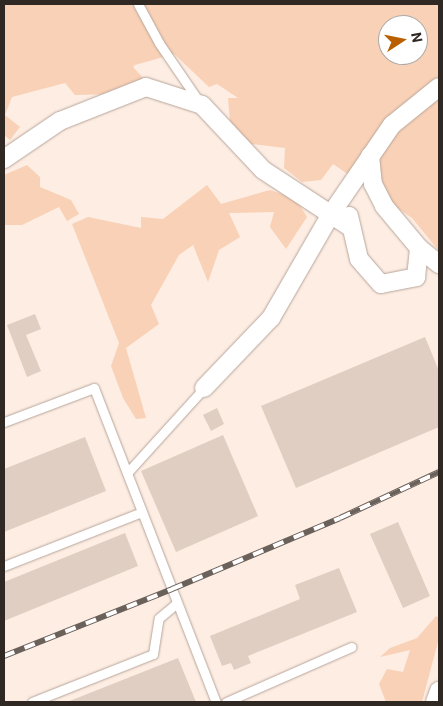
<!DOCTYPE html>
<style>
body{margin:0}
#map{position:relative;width:443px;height:706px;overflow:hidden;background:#fdede3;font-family:Roboto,sans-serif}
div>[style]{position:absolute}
.green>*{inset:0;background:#f9d1b6}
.building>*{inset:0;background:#e0cec2}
.roads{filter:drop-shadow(0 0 1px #b7a59a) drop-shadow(0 0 1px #b7a59a)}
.service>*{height:9px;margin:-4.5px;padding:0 4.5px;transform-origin:4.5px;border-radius:4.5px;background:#fff}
.minor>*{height:18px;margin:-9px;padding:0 9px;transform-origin:9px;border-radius:9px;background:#fff}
.rail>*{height:5.5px;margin-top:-2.75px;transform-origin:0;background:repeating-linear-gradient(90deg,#fff 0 11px,#6b615b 0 22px);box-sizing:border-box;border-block:1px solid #6b615b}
span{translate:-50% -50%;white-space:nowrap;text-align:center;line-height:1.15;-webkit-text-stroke:4.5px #fff;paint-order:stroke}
.frame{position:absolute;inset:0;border:5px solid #2f2823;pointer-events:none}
.north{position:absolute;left:378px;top:15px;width:50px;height:50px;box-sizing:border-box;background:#fff;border:1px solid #aca9a7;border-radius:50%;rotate:79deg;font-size:14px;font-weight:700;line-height:20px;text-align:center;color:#2f2823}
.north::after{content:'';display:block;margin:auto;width:18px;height:22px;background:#b95f00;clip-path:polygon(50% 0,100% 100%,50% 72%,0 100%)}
</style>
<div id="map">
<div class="green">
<div style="clip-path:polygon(evenodd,4px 4px,439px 4px,439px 251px,412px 218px,333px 164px,321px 180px,302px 182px,284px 168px,285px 148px,251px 144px,230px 123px,228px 98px,238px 98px,217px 84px,209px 87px,174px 54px,135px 65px,133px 67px,144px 79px,115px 94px,75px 95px,65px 83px,12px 97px,5px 115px,20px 127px,10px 140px,4px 135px,4px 4px,388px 25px,418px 25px,418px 55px,388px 55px,388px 25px)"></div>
<div style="clip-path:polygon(27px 165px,40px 177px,40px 187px,71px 200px,79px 214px,67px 221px,59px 207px,22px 225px,4px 225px,4px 175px)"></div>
<div style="clip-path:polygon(207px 185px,221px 204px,270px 190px,296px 199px,307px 217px,286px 249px,270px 227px,274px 212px,229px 213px,240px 237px,219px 250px,208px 282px,193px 245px,179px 255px,151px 305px,159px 324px,126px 348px,146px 418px,136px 419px,123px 398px,111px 366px,119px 343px,72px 224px,88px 217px,141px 228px,141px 217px,163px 219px)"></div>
<div style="clip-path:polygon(436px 616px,439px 618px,439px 638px,422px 702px,386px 702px,379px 684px,387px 669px,403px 672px,410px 650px,380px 657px,390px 648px,417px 638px)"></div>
</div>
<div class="building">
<div style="clip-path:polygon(35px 314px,41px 329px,26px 335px,41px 371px,27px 377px,7px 325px)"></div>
<div style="clip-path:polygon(425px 337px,439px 371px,439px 427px,296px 488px,261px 406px)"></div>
<div style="clip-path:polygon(217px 408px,224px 424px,211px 431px,203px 415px)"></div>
<div style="clip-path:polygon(223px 435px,258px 516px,176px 552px,141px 471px)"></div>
<div style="clip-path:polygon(85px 437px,106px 491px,4px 532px,4px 469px)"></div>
<div style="clip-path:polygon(398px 522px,430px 596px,403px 608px,370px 534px)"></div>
<div style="clip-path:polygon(125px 533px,138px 566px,4px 621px,4px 582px)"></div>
<div style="clip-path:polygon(339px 568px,357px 612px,248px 656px,251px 663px,234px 670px,231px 663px,222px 666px,210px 636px,300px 599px,295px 585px)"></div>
<div style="clip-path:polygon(178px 658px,196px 702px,67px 702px)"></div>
</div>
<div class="roads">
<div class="service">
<div style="left:138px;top:4px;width:44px;rotate:61.7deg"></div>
<div style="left:159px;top:43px;width:73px;rotate:55.7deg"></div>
<div style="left:4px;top:422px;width:96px;rotate:-20.7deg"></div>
<div style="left:94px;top:388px;width:337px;rotate:68.8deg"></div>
<div style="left:127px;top:473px;width:115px;rotate:-47.8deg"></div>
<div style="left:4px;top:566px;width:148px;rotate:-21.4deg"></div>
<div style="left:32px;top:702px;width:130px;rotate:-21.6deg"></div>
<div style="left:153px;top:654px;width:36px;rotate:-81deg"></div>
<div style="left:159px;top:618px;width:23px;rotate:-40deg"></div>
<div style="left:226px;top:702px;width:137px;rotate:-23.7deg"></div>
</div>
<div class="minor">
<div style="left:370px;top:156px;width:28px;rotate:84deg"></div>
<div style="left:373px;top:184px;width:25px;rotate:63deg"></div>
<div style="left:384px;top:206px;width:55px;rotate:50.2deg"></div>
<div style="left:419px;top:248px;width:26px;rotate:39deg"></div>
<div style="left:4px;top:159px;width:68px;rotate:-34.2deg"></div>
<div style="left:60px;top:121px;width:92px;rotate:-21.6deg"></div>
<div style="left:146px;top:87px;width:59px;rotate:17.8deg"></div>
<div style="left:202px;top:105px;width:89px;rotate:46.8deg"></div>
<div style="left:263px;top:170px;width:104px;rotate:33.2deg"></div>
<div style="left:349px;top:216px;width:44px;rotate:76.9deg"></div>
<div style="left:359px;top:259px;width:33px;rotate:49deg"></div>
<div style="left:381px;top:284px;width:36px;rotate:-11deg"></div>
<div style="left:416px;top:277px;width:29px;rotate:-84deg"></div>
<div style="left:204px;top:388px;width:97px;rotate:-46.3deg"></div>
<div style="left:271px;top:318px;width:120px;rotate:-60deg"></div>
<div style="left:331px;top:214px;width:108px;rotate:-55.6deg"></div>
<div style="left:392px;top:125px;width:60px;rotate:-39deg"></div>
<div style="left:435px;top:702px;width:12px;rotate:-70deg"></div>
</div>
</div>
<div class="rail">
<div style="left:4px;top:656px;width:181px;rotate:-21.7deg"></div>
<div style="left:172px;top:589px;width:182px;rotate:-22.9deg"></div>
<div style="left:340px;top:518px;width:109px;rotate:-24.9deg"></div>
</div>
<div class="frame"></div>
<div class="north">N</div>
</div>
